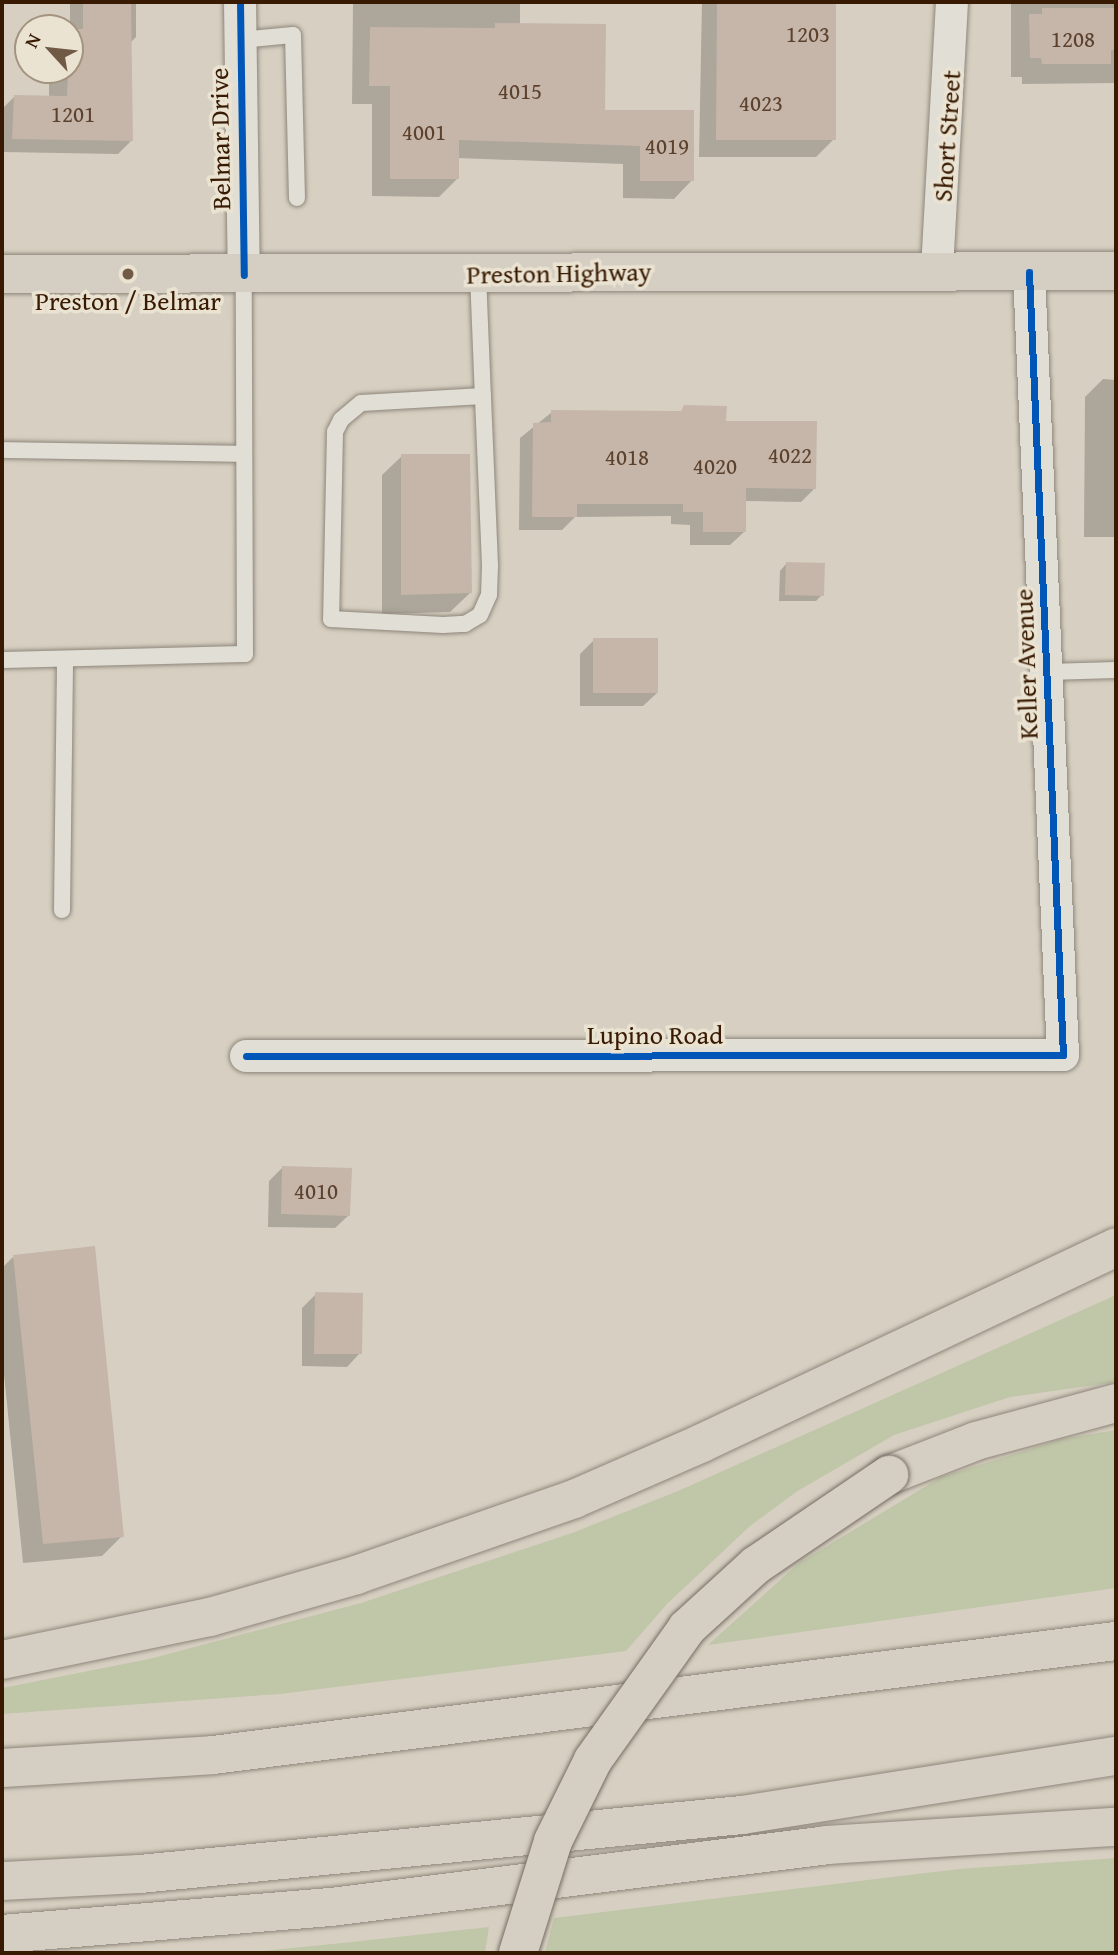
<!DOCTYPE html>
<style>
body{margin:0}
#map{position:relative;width:1118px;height:1955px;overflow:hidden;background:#d7d0c2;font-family:"Gentium Book Plus",serif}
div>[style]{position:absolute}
.green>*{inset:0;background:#c0c6a8}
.shadow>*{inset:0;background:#0003}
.building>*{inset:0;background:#c6b6aa}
.roads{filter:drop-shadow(0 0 2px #8e867a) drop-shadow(0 0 2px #8e867a)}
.service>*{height:16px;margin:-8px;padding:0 8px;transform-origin:8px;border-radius:8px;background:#e1ded6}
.minor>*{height:32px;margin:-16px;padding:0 16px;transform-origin:16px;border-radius:16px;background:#e1ded6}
.primary>*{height:38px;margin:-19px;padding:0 19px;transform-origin:19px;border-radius:19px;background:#d5cec2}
.motorway>*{height:38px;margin:-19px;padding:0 19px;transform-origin:19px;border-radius:19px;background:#d5cec2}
.bridges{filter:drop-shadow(0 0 2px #766d62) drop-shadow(0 0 2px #766d62)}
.motorway-bridge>*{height:38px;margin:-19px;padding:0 19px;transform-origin:19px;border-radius:19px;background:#d5cec2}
.cycleway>*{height:7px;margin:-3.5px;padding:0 3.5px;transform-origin:3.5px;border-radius:3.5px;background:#0057b8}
.dots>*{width:19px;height:19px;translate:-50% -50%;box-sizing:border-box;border:4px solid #ebe3d2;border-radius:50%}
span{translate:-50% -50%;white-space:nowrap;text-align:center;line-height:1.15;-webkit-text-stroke:7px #ebe3d2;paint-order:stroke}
.number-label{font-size:23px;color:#5c412c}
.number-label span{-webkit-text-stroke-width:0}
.street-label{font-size:26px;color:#381a02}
.poi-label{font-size:26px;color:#381a02}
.frame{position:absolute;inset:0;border:4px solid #381a02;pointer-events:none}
.north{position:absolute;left:14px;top:14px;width:70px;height:70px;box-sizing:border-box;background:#ebe3d2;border:2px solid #a3937f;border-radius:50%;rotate:297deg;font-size:19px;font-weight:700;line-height:28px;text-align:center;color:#381a02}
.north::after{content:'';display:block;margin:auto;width:24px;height:32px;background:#705a45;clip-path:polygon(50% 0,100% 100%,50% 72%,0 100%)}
</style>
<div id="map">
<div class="green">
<div style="clip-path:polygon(1116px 1295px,1116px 1382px,1010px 1397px,894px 1435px,796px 1492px,750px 1526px,667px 1604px,626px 1651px,280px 1694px,2px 1714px,2px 1688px,149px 1659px,361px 1603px,572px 1533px,678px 1491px)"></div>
<div style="clip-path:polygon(1116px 1430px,1116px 1588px,708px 1645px,799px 1563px,941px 1477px,1062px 1439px)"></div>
<div style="clip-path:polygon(1116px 1858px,1116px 1953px,545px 1953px,554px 1918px,959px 1869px)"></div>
<div style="clip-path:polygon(489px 1927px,485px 1953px,240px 1953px,342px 1943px)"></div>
</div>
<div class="shadow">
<div style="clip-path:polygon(70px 2px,136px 2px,136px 37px,130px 43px,131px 141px,118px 154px,2px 152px,2px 109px,14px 97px,49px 98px,49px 70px,70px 70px)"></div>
<div style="clip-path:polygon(332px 2px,520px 2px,520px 25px,603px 112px,692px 180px,674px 199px,623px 198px,623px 164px,457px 158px,457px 179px,439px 197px,372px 196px,372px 104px,352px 104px,353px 2px)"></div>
<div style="clip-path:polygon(702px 2px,836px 2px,834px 139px,816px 157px,699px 157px)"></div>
<div style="clip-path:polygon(1011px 2px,1116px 2px,1116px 83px,1022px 84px,1022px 77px,1011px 77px)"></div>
<div style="clip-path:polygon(1103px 379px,1116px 380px,1116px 537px,1084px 537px,1085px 397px)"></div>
<div style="clip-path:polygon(552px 412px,725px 423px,815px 488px,801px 502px,744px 501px,744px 532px,730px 545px,690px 545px,690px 525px,671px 524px,671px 516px,575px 517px,562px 530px,519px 530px,520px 438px)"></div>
<div style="clip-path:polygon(402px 456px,470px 593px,450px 612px,382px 614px,382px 475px)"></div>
<div style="clip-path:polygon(786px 564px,822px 595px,816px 601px,779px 601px,780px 571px)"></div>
<div style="clip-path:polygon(594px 640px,657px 693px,643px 706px,580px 706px,580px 654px)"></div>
<div style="clip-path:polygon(282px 1168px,349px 1215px,335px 1228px,268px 1227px,269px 1181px)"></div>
<div style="clip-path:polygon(13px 1257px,122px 1536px,102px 1556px,23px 1563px,2px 1354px,2px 1268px)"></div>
<div style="clip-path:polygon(316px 1294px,360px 1353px,347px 1367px,302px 1366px,302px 1308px)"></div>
</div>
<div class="building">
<div style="clip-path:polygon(83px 2px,131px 2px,133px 141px,12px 139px,14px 95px,67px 96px,70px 29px,83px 29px)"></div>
<div style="clip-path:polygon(717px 2px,836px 2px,836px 140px,716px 140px)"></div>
<div style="clip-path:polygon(1042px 8px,1116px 8px,1116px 50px,1111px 50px,1111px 64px,1042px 64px,1041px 58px,1030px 58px,1029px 14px,1042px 14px)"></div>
<div style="clip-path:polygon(495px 23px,606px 24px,605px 110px,694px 110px,694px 181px,640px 181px,640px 146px,459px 140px,459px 179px,390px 179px,390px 86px,369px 86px,370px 27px,495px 28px)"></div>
<div style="clip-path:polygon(684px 405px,727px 406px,726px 421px,817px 421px,816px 489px,746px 488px,746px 532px,703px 532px,703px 512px,683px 512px,683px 504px,577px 504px,577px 517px,532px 517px,533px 423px,551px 422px,551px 410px,681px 411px)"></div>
<div style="clip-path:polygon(401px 454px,470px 454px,472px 593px,401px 595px)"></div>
<div style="clip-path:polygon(786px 562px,825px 563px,824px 596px,785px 595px)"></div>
<div style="clip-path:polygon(593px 638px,658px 638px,658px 693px,593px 693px)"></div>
<div style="clip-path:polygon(282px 1166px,352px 1168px,350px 1216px,281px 1214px)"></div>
<div style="clip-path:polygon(95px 1246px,124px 1537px,43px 1544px,13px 1255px)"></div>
<div style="clip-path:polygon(315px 1292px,363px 1293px,362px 1354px,314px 1354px)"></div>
</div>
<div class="roads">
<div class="service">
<div style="left:240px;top:40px;width:53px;rotate:-5.4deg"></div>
<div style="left:293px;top:35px;width:163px;rotate:88.6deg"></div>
<div style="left:478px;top:274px;width:122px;rotate:87.7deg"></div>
<div style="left:483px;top:396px;width:122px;rotate:176.7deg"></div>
<div style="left:361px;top:403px;width:26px;rotate:140deg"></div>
<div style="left:341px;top:420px;width:13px;rotate:117deg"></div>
<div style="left:335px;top:432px;width:187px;rotate:91.2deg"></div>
<div style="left:331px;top:619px;width:112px;rotate:3.1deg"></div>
<div style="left:443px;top:625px;width:22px;rotate:-3deg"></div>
<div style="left:465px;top:624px;width:17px;rotate:-31deg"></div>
<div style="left:480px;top:615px;width:22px;rotate:-66deg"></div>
<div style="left:489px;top:595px;width:30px;rotate:-88deg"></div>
<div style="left:490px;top:565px;width:169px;rotate:-92.4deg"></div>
<div style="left:2px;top:450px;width:242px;rotate:0.9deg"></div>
<div style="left:2px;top:660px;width:243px;rotate:-1.4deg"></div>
<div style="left:245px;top:654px;width:379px;rotate:-90.2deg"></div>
<div style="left:1047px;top:672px;width:69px;rotate:-1.7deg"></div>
<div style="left:62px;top:910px;width:251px;rotate:-89.3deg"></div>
</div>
<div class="minor">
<div style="left:240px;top:2px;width:273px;rotate:89.2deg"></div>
<div style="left:937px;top:270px;width:268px;rotate:-86.8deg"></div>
<div style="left:246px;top:1056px;width:817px;rotate:-0.07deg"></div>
<div style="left:1063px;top:1055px;width:784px;rotate:-92.49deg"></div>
</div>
<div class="primary">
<div style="left:2px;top:274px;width:1114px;rotate:-0.15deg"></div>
</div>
<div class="motorway">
<div style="left:889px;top:1475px;width:93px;rotate:-21.3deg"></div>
<div style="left:976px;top:1441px;width:145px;rotate:-15.2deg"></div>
<div style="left:2px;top:1660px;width:212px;rotate:-11.7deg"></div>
<div style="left:210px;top:1617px;width:152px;rotate:-16deg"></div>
<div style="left:356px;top:1575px;width:231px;rotate:-19.2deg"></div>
<div style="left:574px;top:1499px;width:140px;rotate:-23.6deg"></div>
<div style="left:702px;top:1443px;width:458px;rotate:-25.3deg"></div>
<div style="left:2px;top:1768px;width:211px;rotate:-3.5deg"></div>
<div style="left:213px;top:1755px;width:910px;rotate:-7.2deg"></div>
<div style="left:2px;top:1881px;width:138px;rotate:-2.9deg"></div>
<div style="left:140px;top:1874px;width:605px;rotate:-5.6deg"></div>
<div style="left:742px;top:1815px;width:379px;rotate:-9deg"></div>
<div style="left:2px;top:1934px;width:330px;rotate:-4.7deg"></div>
<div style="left:331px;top:1907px;width:499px;rotate:-7.1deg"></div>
<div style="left:826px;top:1845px;width:291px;rotate:-3.6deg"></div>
</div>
</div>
<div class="bridges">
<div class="motorway-bridge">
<div style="left:518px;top:1953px;width:117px;rotate:-72.6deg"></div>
<div style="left:553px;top:1841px;width:90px;rotate:-63.7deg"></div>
<div style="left:593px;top:1760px;width:162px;rotate:-54.5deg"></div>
<div style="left:687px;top:1628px;width:93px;rotate:-42.4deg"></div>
<div style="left:756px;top:1565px;width:161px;rotate:-34.1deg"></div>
</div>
</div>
<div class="cycleway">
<div style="left:240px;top:2px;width:273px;rotate:89.2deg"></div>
<div style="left:246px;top:1056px;width:817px;rotate:-0.07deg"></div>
<div style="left:1063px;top:1055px;width:784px;rotate:-92.49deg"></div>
</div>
<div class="dots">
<div style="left:128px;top:274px;background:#705a45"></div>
</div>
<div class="number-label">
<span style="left:808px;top:34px">1203</span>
<span style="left:1073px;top:39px">1208</span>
<span style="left:520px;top:91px">4015</span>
<span style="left:761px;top:103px">4023</span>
<span style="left:73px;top:114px">1201</span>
<span style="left:424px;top:132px">4001</span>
<span style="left:667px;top:146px">4019</span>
<span style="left:790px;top:455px">4022</span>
<span style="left:627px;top:457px">4018</span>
<span style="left:715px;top:466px">4020</span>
<span style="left:316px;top:1191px">4010</span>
</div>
<div class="street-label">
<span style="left:947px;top:136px;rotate:-86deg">Short Street</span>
<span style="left:220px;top:139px;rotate:-91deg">Belmar Drive</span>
<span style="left:559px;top:273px;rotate:-1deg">Preston Highway</span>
<span style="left:1026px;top:664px;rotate:-92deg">Keller Avenue</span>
<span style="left:655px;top:1035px">Lupino Road</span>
</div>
<div class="poi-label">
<span style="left:128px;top:301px">Preston / Belmar</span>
</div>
<div class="frame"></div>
<div class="north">N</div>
</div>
